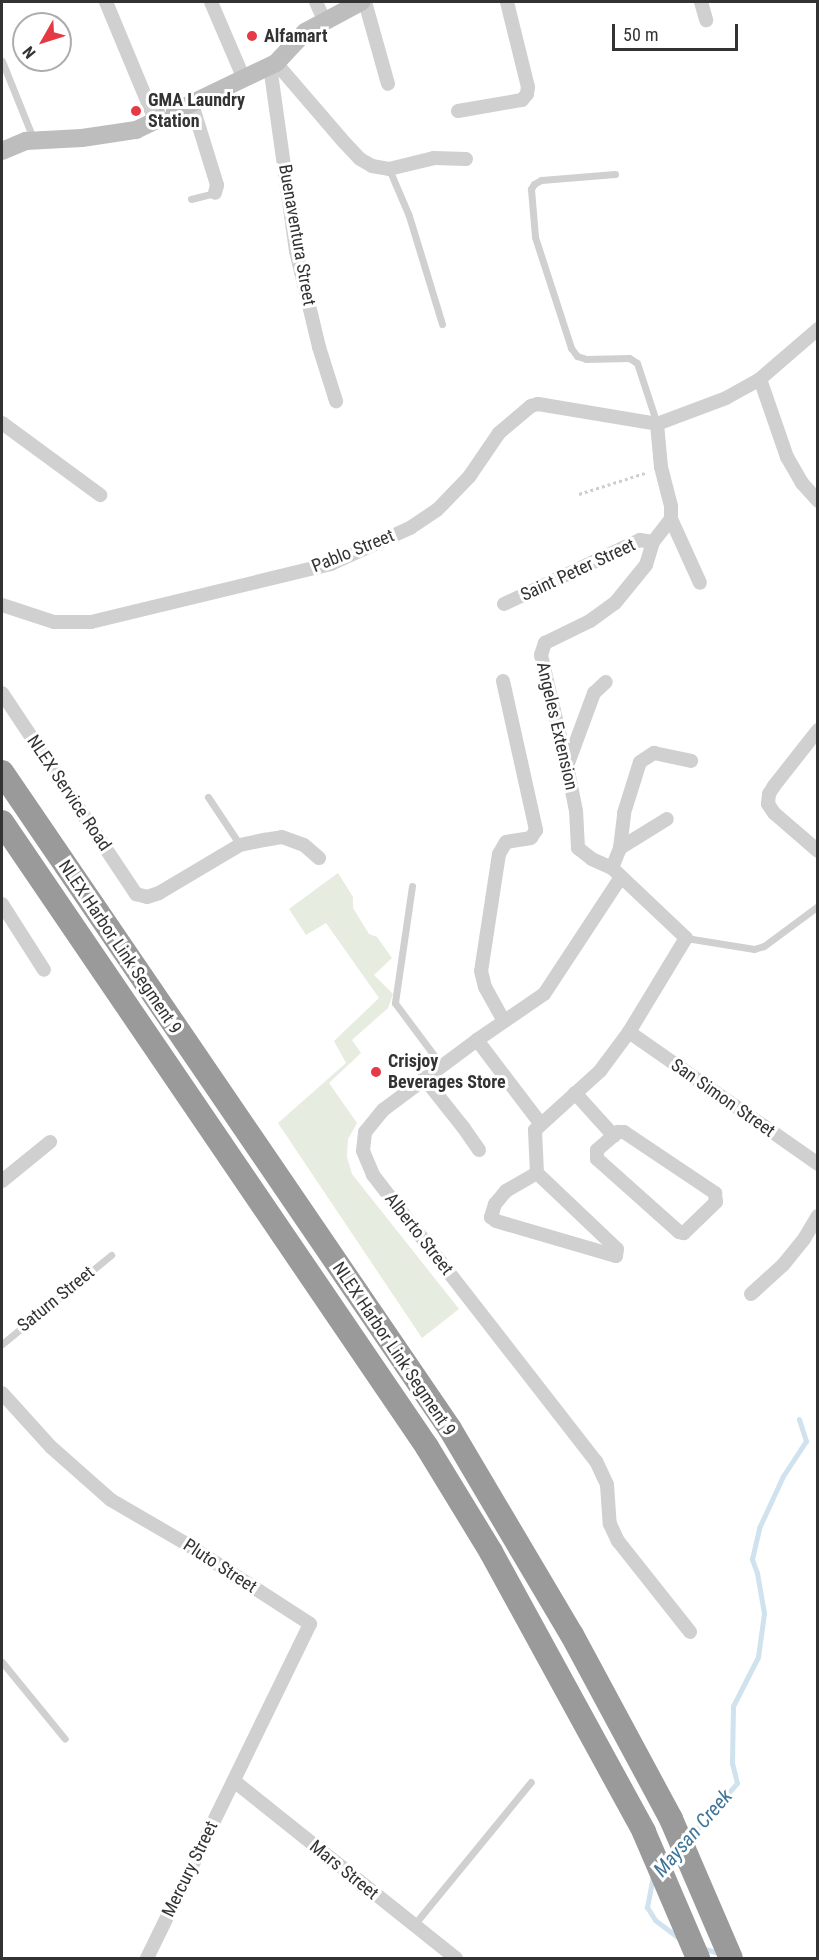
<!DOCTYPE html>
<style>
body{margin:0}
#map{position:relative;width:819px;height:1960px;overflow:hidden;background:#fff;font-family:"Roboto Condensed",sans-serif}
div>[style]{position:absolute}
.green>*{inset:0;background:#e6ecdf}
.stream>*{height:5px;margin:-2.5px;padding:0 2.5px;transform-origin:2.5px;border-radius:2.5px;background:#cfe2ee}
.path>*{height:3px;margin-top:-1.5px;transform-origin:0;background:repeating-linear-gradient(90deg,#cdcdcd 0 3px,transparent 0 6px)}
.lane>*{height:7px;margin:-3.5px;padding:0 3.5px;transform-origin:3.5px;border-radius:3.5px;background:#d0d0d0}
.street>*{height:14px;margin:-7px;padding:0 7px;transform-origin:7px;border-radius:7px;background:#d0d0d0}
.secondary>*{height:18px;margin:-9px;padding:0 9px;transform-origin:9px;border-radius:9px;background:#bdbdbd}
.highway>*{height:24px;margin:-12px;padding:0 12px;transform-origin:12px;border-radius:12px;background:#9a9a9a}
.dots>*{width:16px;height:16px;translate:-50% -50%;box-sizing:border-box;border:3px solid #fff;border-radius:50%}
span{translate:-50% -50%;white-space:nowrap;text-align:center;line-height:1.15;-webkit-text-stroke:6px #fff;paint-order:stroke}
.poi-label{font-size:18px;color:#333;font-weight:700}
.left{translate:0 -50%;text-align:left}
.street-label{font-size:18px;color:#333}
.water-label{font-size:20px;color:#3f7597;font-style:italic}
.frame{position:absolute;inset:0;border:3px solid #333;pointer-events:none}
.north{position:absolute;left:12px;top:12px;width:60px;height:60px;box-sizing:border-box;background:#fff;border:2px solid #adadad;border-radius:50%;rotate:231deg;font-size:16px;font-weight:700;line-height:24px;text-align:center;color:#333}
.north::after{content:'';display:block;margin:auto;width:21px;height:27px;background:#e63946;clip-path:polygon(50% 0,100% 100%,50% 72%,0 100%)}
.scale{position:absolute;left:612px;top:24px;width:126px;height:27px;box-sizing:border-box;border:3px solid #333;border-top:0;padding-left:8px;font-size:18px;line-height:21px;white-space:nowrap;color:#333;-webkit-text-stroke:4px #fff;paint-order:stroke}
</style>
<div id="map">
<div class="green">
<div style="clip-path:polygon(338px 873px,353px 897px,353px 908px,369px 934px,377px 937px,392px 958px,374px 975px,393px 994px,388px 1008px,352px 1040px,361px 1053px,329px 1083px,357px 1123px,348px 1139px,347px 1157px,352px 1174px,459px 1309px,422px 1338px,278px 1123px,346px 1063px,334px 1041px,379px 998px,326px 923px,306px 935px,289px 909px)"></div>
</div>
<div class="stream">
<div style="left:688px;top:1839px;width:74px;rotate:-48.8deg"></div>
<div style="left:737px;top:1783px;width:21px;rotate:-104deg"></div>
<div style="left:732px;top:1763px;width:57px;rotate:-89deg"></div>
<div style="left:733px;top:1706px;width:55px;rotate:-63deg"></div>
<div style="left:758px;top:1657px;width:44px;rotate:-82.2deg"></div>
<div style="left:764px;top:1613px;width:41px;rotate:-99.9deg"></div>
<div style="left:757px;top:1573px;width:15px;rotate:-110deg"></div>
<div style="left:752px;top:1559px;width:32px;rotate:-77deg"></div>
<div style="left:759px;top:1528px;width:57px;rotate:-65.2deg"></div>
<div style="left:783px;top:1476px;width:42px;rotate:-56.7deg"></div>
<div style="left:806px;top:1441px;width:23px;rotate:-108deg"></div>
<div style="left:653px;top:1876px;width:32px;rotate:101deg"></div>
<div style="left:647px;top:1907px;width:15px;rotate:58deg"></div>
<div style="left:655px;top:1920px;width:31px;rotate:37deg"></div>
<div style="left:702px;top:1948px;width:21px;rotate:17deg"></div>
</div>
<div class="path">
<div style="left:579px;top:494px;width:72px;rotate:-17.7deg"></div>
</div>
<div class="lane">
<div style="left:2px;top:61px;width:83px;rotate:68.1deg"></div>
<div style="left:389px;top:169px;width:51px;rotate:66.9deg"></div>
<div style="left:409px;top:216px;width:113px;rotate:73deg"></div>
<div style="left:615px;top:174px;width:74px;rotate:175.4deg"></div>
<div style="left:541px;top:180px;width:8px;rotate:150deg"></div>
<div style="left:534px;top:184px;width:6px;rotate:121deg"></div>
<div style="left:531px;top:189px;width:48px;rotate:85.2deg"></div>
<div style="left:535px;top:237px;width:117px;rotate:72deg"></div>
<div style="left:571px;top:348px;width:10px;rotate:53deg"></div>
<div style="left:577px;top:356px;width:9px;rotate:18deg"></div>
<div style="left:586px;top:359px;width:43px;rotate:-1.3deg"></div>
<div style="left:629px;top:358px;width:9px;rotate:32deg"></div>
<div style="left:637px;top:363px;width:64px;rotate:71.8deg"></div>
<div style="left:191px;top:199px;width:25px;rotate:-14deg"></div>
<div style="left:208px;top:797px;width:58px;rotate:56.3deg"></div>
<div style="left:412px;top:886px;width:118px;rotate:98.3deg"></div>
<div style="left:395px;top:1003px;width:79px;rotate:53.3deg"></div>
<div style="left:686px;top:938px;width:69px;rotate:9.2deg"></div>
<div style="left:754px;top:949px;width:10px;rotate:-17deg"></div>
<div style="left:764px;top:946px;width:67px;rotate:-36.5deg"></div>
<div style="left:2px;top:1344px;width:141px;rotate:-39.2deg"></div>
<div style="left:2px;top:1662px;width:99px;rotate:50.7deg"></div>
<div style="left:413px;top:1926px;width:186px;rotate:-50.7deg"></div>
</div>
<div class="street">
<div style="left:106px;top:2px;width:130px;rotate:67.4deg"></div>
<div style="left:211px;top:2px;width:84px;rotate:66.8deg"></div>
<div style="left:316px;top:2px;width:20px;rotate:66deg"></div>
<div style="left:365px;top:2px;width:85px;rotate:74.3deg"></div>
<div style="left:701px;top:2px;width:19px;rotate:74deg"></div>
<div style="left:276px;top:63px;width:104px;rotate:49.3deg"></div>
<div style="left:344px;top:142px;width:23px;rotate:47deg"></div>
<div style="left:360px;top:159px;width:14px;rotate:30deg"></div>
<div style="left:372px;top:166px;width:17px;rotate:10deg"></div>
<div style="left:389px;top:169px;width:46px;rotate:-13.7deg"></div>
<div style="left:434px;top:158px;width:32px;rotate:2deg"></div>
<div style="left:270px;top:66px;width:187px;rotate:82deg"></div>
<div style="left:296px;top:251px;width:99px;rotate:76.5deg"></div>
<div style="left:319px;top:347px;width:57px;rotate:72.5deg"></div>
<div style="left:192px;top:104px;width:85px;rotate:72.8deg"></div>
<div style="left:217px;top:185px;width:8px;rotate:104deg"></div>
<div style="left:458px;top:111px;width:65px;rotate:-9.8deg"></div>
<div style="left:522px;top:100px;width:8px;rotate:-50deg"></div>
<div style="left:527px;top:94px;width:7px;rotate:-82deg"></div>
<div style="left:528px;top:87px;width:88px;rotate:-103.9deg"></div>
<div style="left:760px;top:379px;width:83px;rotate:70.9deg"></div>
<div style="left:787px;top:457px;width:30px;rotate:60deg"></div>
<div style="left:802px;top:483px;width:24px;rotate:48deg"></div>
<div style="left:2px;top:423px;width:122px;rotate:36.3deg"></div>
<div style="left:671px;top:519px;width:70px;rotate:65.6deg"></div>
<div style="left:504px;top:604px;width:150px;rotate:-25.2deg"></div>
<div style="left:640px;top:540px;width:13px;rotate:9deg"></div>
<div style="left:2px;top:605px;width:55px;rotate:18.1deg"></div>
<div style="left:54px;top:622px;width:37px"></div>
<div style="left:91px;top:622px;width:247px;rotate:-13.6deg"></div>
<div style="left:331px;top:564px;width:87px;rotate:-24.5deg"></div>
<div style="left:410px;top:528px;width:32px;rotate:-34deg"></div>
<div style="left:437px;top:510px;width:46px;rotate:-45.9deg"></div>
<div style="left:469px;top:477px;width:53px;rotate:-55.7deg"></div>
<div style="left:499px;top:433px;width:42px;rotate:-40.2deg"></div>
<div style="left:531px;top:406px;width:7px;rotate:-16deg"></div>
<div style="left:538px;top:404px;width:121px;rotate:9.5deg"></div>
<div style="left:657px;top:424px;width:74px;rotate:-20.6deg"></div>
<div style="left:726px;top:398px;width:39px;rotate:-29deg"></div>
<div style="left:760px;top:379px;width:77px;rotate:-40.8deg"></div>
<div style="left:503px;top:681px;width:153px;rotate:77.5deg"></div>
<div style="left:536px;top:830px;width:9px;rotate:122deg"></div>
<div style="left:531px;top:838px;width:25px;rotate:171deg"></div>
<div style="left:506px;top:842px;width:14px;rotate:120deg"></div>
<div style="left:499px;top:854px;width:118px;rotate:98.7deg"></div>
<div style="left:481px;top:971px;width:16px;rotate:76deg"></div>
<div style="left:485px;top:987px;width:39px;rotate:61deg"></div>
<div style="left:2px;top:693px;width:242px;rotate:56.3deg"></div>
<div style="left:136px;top:894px;width:11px;rotate:15deg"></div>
<div style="left:147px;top:897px;width:13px;rotate:-18deg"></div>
<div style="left:159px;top:893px;width:94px;rotate:-30.7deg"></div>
<div style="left:240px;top:845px;width:25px;rotate:-12deg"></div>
<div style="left:264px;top:840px;width:18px;rotate:-9deg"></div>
<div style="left:282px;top:837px;width:23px;rotate:20deg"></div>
<div style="left:304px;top:845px;width:20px;rotate:41deg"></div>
<div style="left:818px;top:730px;width:71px;rotate:128.2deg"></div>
<div style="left:774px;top:786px;width:9px;rotate:122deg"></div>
<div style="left:769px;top:794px;width:10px;rotate:96deg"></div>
<div style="left:768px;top:804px;width:11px;rotate:56deg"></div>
<div style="left:774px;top:813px;width:58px;rotate:40.8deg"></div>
<div style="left:567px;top:766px;width:78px;rotate:-69.7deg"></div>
<div style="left:594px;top:693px;width:16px;rotate:-43deg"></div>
<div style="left:620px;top:848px;width:55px;rotate:-31.7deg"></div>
<div style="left:612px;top:868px;width:22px;rotate:-68deg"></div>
<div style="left:620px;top:848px;width:35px;rotate:-83deg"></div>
<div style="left:624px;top:813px;width:53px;rotate:-72.6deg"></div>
<div style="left:640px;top:762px;width:17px;rotate:-33deg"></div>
<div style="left:654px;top:753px;width:38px;rotate:12deg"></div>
<div style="left:621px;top:877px;width:140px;rotate:123.3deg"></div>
<div style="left:544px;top:994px;width:81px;rotate:145.5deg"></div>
<div style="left:477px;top:1040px;width:117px;rotate:143.3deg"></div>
<div style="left:383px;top:1110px;width:28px;rotate:129deg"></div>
<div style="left:365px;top:1132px;width:19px;rotate:96deg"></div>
<div style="left:363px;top:1151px;width:26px;rotate:67deg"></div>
<div style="left:373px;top:1175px;width:363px;rotate:52.1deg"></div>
<div style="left:596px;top:1461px;width:26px;rotate:65deg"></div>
<div style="left:607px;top:1485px;width:39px;rotate:86deg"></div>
<div style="left:610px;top:1524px;width:19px;rotate:65deg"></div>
<div style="left:618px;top:1541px;width:116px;rotate:51.6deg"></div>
<div style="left:2px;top:904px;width:78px;rotate:57.5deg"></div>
<div style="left:629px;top:1032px;width:231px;rotate:34.9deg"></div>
<div style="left:477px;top:1040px;width:104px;rotate:52.8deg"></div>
<div style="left:424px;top:1078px;width:63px;rotate:51.5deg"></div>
<div style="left:463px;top:1127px;width:28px;rotate:55deg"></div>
<div style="left:575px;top:1093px;width:58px;rotate:47.8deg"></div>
<div style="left:618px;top:1132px;width:6px"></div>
<div style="left:624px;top:1132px;width:110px;rotate:33.8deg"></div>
<div style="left:715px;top:1193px;width:9px;rotate:84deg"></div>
<div style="left:716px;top:1202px;width:45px;rotate:135.9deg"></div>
<div style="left:684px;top:1233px;width:5px;rotate:-169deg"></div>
<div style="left:679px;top:1232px;width:110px;rotate:-138.3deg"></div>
<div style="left:597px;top:1159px;width:9px;rotate:-90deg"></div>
<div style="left:597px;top:1150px;width:28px;rotate:-41deg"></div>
<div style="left:537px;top:1173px;width:36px;rotate:150deg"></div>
<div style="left:506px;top:1191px;width:17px;rotate:130deg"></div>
<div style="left:495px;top:1204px;width:14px;rotate:107deg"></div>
<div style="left:491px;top:1217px;width:6px;rotate:39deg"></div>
<div style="left:496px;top:1221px;width:125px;rotate:16.3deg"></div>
<div style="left:616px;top:1256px;width:7px;rotate:-82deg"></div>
<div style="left:617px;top:1249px;width:110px;rotate:-136.5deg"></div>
<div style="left:537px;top:1173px;width:43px;rotate:-92.7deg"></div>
<div style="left:535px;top:1130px;width:88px;rotate:-42.2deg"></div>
<div style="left:600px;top:1071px;width:49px;rotate:-53.4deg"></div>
<div style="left:629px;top:1032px;width:110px;rotate:-58.8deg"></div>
<div style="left:686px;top:938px;width:102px;rotate:-136.6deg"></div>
<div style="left:612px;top:868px;width:22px;rotate:-156deg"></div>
<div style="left:592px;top:859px;width:18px;rotate:-142deg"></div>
<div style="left:578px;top:848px;width:37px;rotate:-93deg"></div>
<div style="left:576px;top:811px;width:46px;rotate:-101.3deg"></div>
<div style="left:567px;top:766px;width:114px;rotate:-103.2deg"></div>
<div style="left:541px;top:655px;width:13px;rotate:-72deg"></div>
<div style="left:545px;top:643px;width:50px;rotate:-26.1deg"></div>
<div style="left:590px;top:621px;width:31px;rotate:-36deg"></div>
<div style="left:615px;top:603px;width:49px;rotate:-50.8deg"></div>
<div style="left:646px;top:565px;width:24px;rotate:-73deg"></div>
<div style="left:653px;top:542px;width:29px;rotate:-52deg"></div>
<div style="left:671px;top:519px;width:13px;rotate:-90deg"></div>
<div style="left:671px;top:506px;width:40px;rotate:-104.4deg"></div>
<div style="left:661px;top:467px;width:43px;rotate:-95.3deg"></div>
<div style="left:2px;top:1181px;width:62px;rotate:-39.1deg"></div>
<div style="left:751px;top:1294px;width:43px;rotate:-42.2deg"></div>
<div style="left:783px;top:1265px;width:33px;rotate:-51deg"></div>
<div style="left:804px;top:1239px;width:27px;rotate:-59deg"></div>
<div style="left:2px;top:1393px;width:73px;rotate:47.8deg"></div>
<div style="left:51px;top:1447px;width:80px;rotate:41.5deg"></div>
<div style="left:111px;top:1500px;width:86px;rotate:30.2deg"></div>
<div style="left:185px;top:1543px;width:149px;rotate:32.9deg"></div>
<div style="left:310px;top:1624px;width:372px;rotate:116deg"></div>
<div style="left:234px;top:1781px;width:284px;rotate:38.6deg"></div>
</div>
<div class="secondary">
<div style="left:2px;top:151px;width:26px;rotate:-23deg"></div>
<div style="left:26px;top:141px;width:56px;rotate:-3.1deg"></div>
<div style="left:82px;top:138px;width:55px;rotate:-8.4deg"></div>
<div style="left:136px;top:130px;width:155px;rotate:-25.6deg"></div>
<div style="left:276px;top:63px;width:42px;rotate:-46.9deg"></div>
<div style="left:305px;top:32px;width:64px;rotate:-28.2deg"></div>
</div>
<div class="highway">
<div style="left:2px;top:772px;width:795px;rotate:55.71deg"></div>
<div style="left:450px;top:1429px;width:239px;rotate:59.4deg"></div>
<div style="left:572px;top:1635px;width:209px;rotate:61.7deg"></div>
<div style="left:671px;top:1819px;width:151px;rotate:66.7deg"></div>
<div style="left:2px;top:822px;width:756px;rotate:55.78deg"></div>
<div style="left:427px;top:1447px;width:123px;rotate:58.6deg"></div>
<div style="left:491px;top:1552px;width:319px;rotate:61.3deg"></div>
<div style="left:644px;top:1832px;width:137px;rotate:66.8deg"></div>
</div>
<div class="dots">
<div style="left:252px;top:36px;background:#e63946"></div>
<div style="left:136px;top:111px;background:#e63946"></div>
<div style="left:376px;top:1072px;background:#e63946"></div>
</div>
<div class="poi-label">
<span class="left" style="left:264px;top:36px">Alfamart</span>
<span class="left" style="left:148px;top:111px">GMA Laundry<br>Station</span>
<span class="left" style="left:388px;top:1072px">Crisjoy<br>Beverages Store</span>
</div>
<div class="street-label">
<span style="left:297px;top:235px;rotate:80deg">Buenaventura Street</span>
<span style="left:353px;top:551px;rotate:-22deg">Pablo Street</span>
<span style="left:578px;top:570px;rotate:-25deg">Saint Peter Street</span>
<span style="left:557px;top:726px;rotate:77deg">Angeles Extension</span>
<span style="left:69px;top:793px;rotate:56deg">NLEX Service Road</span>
<span style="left:120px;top:947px;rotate:56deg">NLEX Harbor Link Segment 9</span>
<span style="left:723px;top:1098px;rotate:35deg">San Simon Street</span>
<span style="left:419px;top:1234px;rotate:52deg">Alberto Street</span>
<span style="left:56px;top:1299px;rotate:-39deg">Saturn Street</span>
<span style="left:394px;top:1349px;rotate:56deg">NLEX Harbor Link Segment 9</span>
<span style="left:220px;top:1566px;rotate:33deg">Pluto Street</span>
<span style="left:190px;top:1869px;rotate:-64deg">Mercury Street</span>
<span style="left:344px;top:1870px;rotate:39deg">Mars Street</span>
</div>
<div class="water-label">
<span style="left:693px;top:1833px;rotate:-49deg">Maysan Creek</span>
</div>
<div class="frame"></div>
<div class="north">N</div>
<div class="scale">50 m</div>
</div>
